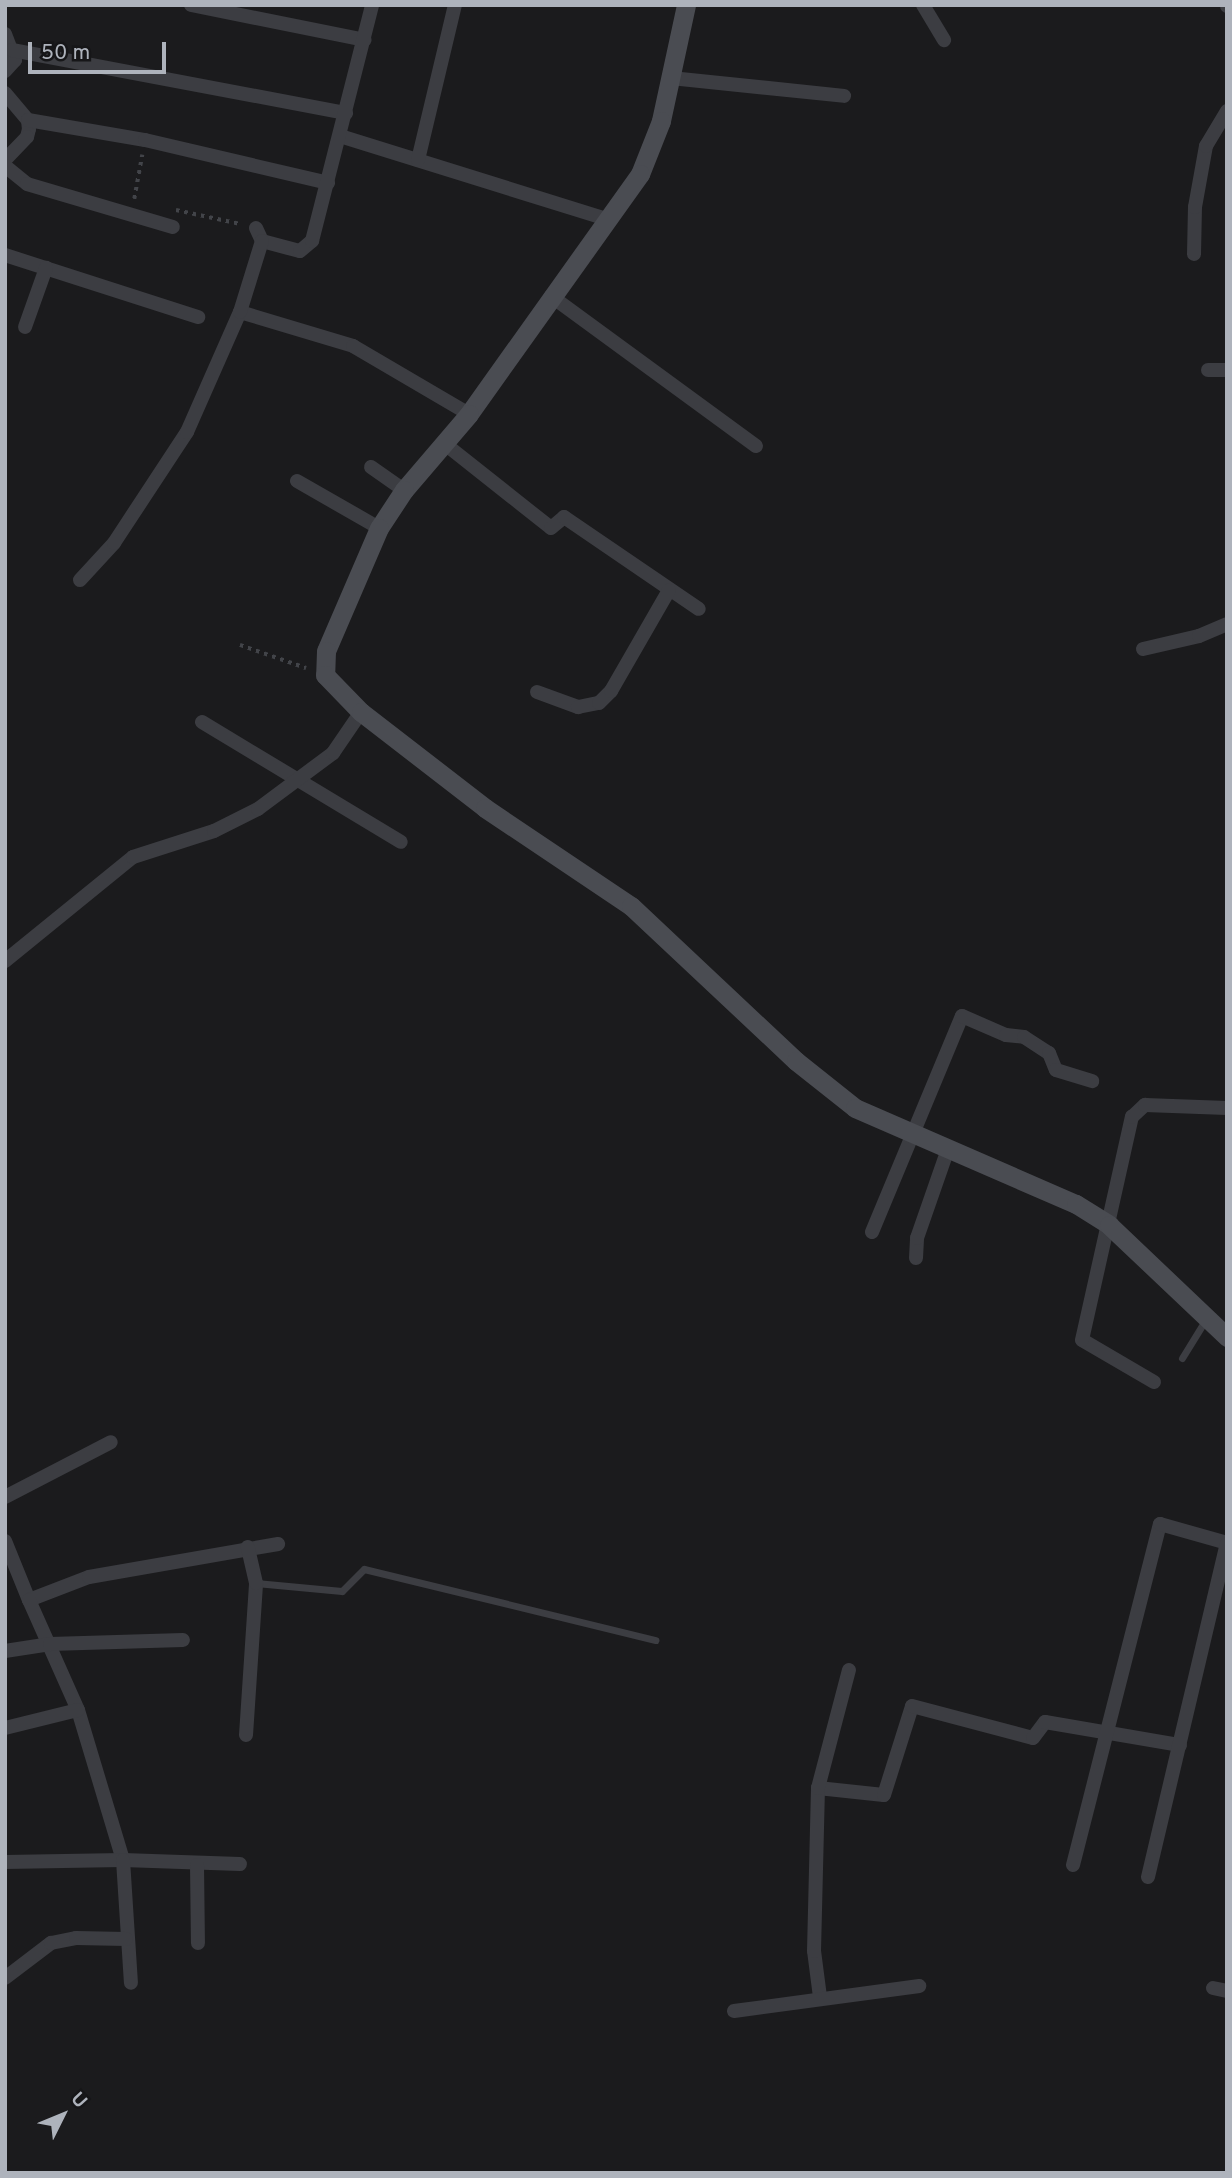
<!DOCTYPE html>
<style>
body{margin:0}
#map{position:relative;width:1232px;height:2178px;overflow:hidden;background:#1b1b1d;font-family:Overpass,sans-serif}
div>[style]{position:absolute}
.path>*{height:3.5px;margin-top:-1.75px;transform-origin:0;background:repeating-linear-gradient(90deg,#424449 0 3.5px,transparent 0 8.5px)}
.lane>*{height:7px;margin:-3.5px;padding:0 3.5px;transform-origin:3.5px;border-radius:3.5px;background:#3c3d42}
.street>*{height:14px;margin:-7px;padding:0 7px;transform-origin:7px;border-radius:7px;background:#3c3d42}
.secondary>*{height:19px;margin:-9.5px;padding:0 9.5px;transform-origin:9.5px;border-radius:9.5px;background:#4a4c52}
span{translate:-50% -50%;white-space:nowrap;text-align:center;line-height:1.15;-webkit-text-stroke:6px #161618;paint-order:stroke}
.frame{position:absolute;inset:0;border:7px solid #aeb3bc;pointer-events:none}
.north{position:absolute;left:28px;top:2080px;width:70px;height:70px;-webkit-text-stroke:5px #161618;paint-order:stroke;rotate:47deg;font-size:19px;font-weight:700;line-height:28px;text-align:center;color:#aeb3bc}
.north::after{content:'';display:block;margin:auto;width:24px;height:32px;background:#aeb3bc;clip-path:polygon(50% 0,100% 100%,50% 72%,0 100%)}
.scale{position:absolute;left:28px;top:42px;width:138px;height:32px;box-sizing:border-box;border:4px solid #aeb3bc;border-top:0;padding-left:9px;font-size:21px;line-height:24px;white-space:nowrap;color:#aeb3bc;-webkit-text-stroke:5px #161618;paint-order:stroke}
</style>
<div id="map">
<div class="path">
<div style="left:134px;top:199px;width:45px;rotate:-79.7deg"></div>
<div style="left:176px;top:210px;width:66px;rotate:12.2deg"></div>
<div style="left:240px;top:645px;width:70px;rotate:19.2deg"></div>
</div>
<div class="lane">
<div style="left:1182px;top:1358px;width:46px;rotate:-58.4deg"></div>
<div style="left:256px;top:1583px;width:86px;rotate:5.3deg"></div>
<div style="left:342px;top:1591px;width:31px;rotate:-45deg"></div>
<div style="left:364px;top:1569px;width:300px;rotate:13.7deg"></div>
</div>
<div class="street">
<div style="left:191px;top:5px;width:177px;rotate:11.4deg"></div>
<div style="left:923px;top:5px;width:41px;rotate:59deg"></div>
<div style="left:1227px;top:5px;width:1px;rotate:90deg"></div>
<div style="left:5px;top:34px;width:28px;rotate:69deg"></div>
<div style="left:15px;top:60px;width:15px;rotate:132deg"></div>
<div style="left:12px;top:50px;width:340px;rotate:10.7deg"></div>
<div style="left:671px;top:78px;width:174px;rotate:5.9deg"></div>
<div style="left:5px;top:93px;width:35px;rotate:50deg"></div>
<div style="left:28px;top:120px;width:9px;rotate:84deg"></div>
<div style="left:29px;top:129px;width:8px;rotate:104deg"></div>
<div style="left:27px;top:137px;width:32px;rotate:134deg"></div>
<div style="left:28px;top:120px;width:119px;rotate:9.7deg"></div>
<div style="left:145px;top:140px;width:188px;rotate:13.2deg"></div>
<div style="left:340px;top:136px;width:283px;rotate:17.3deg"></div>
<div style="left:418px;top:160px;width:159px;rotate:-76.6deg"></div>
<div style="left:5px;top:166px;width:28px;rotate:39deg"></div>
<div style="left:27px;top:184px;width:152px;rotate:16.4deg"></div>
<div style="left:256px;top:228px;width:14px;rotate:65deg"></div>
<div style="left:262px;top:241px;width:39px;rotate:15deg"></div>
<div style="left:300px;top:251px;width:16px;rotate:-40deg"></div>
<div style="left:312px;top:241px;width:244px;rotate:-75.7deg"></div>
<div style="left:1194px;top:254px;width:47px;rotate:-88.8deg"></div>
<div style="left:1195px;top:207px;width:62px;rotate:-79.8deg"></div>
<div style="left:1206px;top:146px;width:41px;rotate:-59deg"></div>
<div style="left:5px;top:255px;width:203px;rotate:17.8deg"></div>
<div style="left:551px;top:296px;width:254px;rotate:36.2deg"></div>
<div style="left:240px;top:312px;width:118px;rotate:16.7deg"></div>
<div style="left:353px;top:346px;width:134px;rotate:30.4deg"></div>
<div style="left:25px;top:327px;width:63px;rotate:-70.4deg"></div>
<div style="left:1208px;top:370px;width:19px"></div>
<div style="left:445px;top:444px;width:135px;rotate:38.4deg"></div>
<div style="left:551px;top:528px;width:17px;rotate:-40deg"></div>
<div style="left:564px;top:517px;width:163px;rotate:34.3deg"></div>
<div style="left:371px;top:467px;width:40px;rotate:34.9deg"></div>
<div style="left:297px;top:481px;width:95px;rotate:29.8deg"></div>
<div style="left:80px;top:580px;width:50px;rotate:-47.4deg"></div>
<div style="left:114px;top:543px;width:133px;rotate:-56.7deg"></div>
<div style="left:187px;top:432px;width:131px;rotate:-66.2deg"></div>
<div style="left:240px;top:312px;width:74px;rotate:-72.8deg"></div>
<div style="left:1143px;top:649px;width:57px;rotate:-13.1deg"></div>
<div style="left:1199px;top:636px;width:30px;rotate:-23deg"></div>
<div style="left:537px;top:692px;width:44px;rotate:20.1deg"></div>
<div style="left:578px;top:707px;width:21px;rotate:-11deg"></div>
<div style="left:599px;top:703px;width:17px;rotate:-45deg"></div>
<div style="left:611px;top:691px;width:116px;rotate:-60.1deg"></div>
<div style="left:202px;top:722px;width:232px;rotate:31.1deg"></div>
<div style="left:5px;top:961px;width:165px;rotate:-39.1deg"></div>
<div style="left:133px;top:857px;width:85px;rotate:-17.8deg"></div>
<div style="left:214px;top:831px;width:49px;rotate:-26.6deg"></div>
<div style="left:258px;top:809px;width:94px;rotate:-36.7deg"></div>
<div style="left:333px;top:753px;width:50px;rotate:-55.7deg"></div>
<div style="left:872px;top:1232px;width:234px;rotate:-67.4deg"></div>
<div style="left:962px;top:1016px;width:48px;rotate:23.4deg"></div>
<div style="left:1006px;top:1035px;width:18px;rotate:6deg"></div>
<div style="left:1024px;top:1037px;width:30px;rotate:33deg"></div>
<div style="left:1049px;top:1053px;width:18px;rotate:68deg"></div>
<div style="left:1056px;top:1070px;width:38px;rotate:17deg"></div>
<div style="left:916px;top:1258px;width:20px;rotate:-87deg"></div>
<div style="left:917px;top:1238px;width:94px;rotate:-70.8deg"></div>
<div style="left:1154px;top:1382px;width:83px;rotate:-149.7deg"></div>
<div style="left:1082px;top:1340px;width:229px;rotate:-77.4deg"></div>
<div style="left:1132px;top:1117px;width:18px;rotate:-43deg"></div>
<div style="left:1145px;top:1105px;width:82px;rotate:2.1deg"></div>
<div style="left:5px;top:1497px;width:119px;rotate:-27.4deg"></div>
<div style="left:5px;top:1541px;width:64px;rotate:67.9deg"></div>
<div style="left:29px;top:1600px;width:64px;rotate:-21deg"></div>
<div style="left:89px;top:1577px;width:192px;rotate:-9.9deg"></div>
<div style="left:29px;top:1600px;width:120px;rotate:66deg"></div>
<div style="left:78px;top:1710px;width:157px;rotate:73.3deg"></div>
<div style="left:123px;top:1860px;width:117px;rotate:2deg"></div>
<div style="left:5px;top:1651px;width:46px;rotate:-8.8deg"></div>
<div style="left:50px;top:1644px;width:133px;rotate:-1.7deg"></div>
<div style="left:5px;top:1728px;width:75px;rotate:-13.9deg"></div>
<div style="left:246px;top:1735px;width:152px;rotate:-86.2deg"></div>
<div style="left:256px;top:1583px;width:37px;rotate:-103deg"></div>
<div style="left:818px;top:1788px;width:66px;rotate:6.1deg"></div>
<div style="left:884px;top:1795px;width:93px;rotate:-72.5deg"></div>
<div style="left:912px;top:1706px;width:125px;rotate:14.8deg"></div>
<div style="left:1033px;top:1738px;width:20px;rotate:-53deg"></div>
<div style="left:1045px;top:1722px;width:137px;rotate:9.7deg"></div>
<div style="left:5px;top:1862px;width:118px;rotate:-1deg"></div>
<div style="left:123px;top:1860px;width:123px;rotate:86.3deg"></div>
<div style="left:197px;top:1865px;width:78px;rotate:89.3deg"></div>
<div style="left:1073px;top:1865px;width:352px;rotate:-75.7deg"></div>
<div style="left:1160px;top:1524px;width:70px;rotate:15.8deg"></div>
<div style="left:1148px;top:1877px;width:342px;rotate:-76.7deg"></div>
<div style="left:5px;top:1978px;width:58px;rotate:-37.3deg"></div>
<div style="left:51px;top:1943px;width:25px;rotate:-11deg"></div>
<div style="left:76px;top:1938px;width:50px;rotate:1.1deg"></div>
<div style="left:1213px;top:1988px;width:14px;rotate:12deg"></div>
<div style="left:820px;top:1997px;width:46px;rotate:-97.4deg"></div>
<div style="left:814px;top:1951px;width:163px;rotate:-88.6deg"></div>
<div style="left:818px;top:1788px;width:122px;rotate:-75.3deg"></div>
<div style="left:734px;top:2011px;width:187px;rotate:-7.7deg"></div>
</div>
<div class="secondary">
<div style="left:686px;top:5px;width:119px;rotate:102.2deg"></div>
<div style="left:661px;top:121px;width:57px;rotate:111.6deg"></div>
<div style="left:640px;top:174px;width:295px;rotate:125.5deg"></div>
<div style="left:469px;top:414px;width:100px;rotate:130.5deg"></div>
<div style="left:404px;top:490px;width:45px;rotate:123.3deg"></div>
<div style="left:379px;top:528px;width:134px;rotate:113.3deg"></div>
<div style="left:326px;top:651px;width:24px;rotate:92deg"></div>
<div style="left:325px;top:675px;width:52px;rotate:45.8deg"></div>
<div style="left:361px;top:712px;width:157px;rotate:37.7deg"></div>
<div style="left:485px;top:808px;width:176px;rotate:33.9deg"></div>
<div style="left:631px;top:906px;width:226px;rotate:43.2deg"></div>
<div style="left:796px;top:1061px;width:75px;rotate:38.5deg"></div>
<div style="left:855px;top:1108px;width:241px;rotate:23.5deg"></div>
<div style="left:1076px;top:1204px;width:39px;rotate:32deg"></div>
<div style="left:1109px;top:1225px;width:163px;rotate:43.5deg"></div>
</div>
<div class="frame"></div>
<div class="north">U</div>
<div class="scale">50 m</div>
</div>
